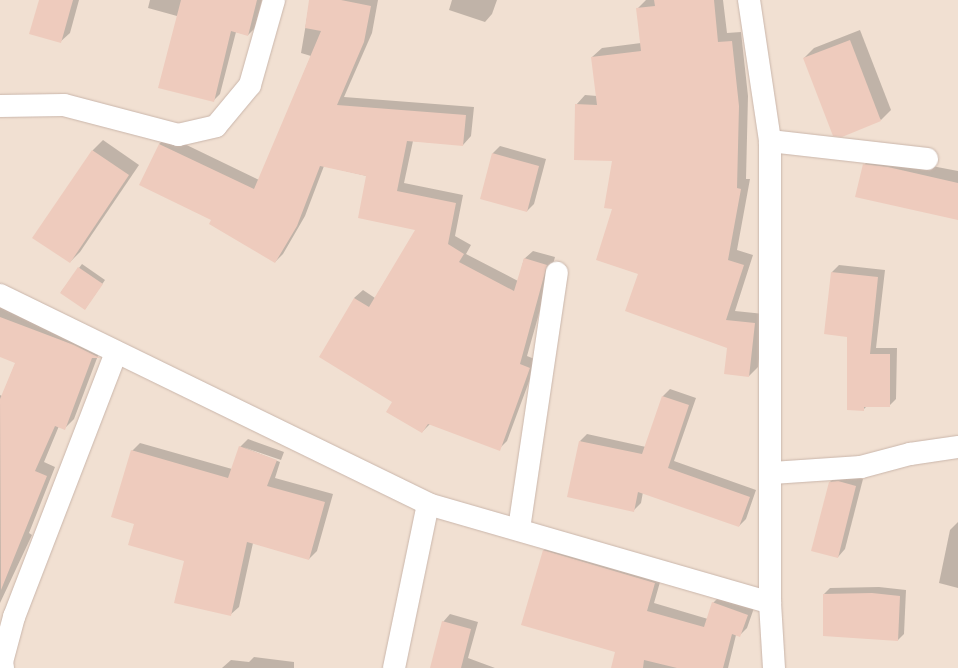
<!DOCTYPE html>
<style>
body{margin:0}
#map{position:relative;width:958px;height:668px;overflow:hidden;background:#faefe3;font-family:Arial,sans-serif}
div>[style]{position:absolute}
.residential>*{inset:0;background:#f1e0d2}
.shadow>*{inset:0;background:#0003}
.building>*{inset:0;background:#eecbbd}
.roads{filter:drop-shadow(0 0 1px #cab6ab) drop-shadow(0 0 1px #cab6ab)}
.street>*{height:22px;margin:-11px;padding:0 11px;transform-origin:11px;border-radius:11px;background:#fff}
span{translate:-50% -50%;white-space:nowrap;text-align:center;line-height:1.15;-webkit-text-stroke:4px #fdf3e9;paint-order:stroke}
</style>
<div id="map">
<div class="residential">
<div style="clip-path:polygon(0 0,958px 0,958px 668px,0 668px)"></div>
</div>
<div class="shadow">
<div style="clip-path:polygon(40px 0,79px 0,70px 33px,60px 42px)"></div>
<div style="clip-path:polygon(150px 0,262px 0,255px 28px,248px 35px,236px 32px,220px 94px,213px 101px,177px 16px,148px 8px)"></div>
<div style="clip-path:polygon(310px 0,378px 0,372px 33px,344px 97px,474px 107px,471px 136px,463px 145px,413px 141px,404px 183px,463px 195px,455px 236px,471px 245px,466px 254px,518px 281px,524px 259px,533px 251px,555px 257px,527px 356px,537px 360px,507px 441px,499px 449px,430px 424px,422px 432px,394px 402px,354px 298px,363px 290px,375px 298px,417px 229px,367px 176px,324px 166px,305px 216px,283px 254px,275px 262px,213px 220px,159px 144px,168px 136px,259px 180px,311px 56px,301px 53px)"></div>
<div style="clip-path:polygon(452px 0,497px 0,492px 14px,485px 22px,449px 10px)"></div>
<div style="clip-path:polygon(646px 0,723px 0,727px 33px,741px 32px,748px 96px,746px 179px,750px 179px,737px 250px,753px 255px,735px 311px,764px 314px,758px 367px,749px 376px,728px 348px,639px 273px,614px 208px,614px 160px,576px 105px,585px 95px,597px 96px,592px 57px,602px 48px,641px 43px,637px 9px)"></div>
<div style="clip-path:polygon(860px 30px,891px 110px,881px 120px,804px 58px,814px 48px)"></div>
<div style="clip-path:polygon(103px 140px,139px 165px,80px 252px,70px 262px,34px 237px,93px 150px)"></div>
<div style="clip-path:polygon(500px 146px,546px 159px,534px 204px,527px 211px,481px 198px,493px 153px)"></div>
<div style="clip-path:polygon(874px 155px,958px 171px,958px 219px,864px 165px)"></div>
<div style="clip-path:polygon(82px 264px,105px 280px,85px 309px,61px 292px)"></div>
<div style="clip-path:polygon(839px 265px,885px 270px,876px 348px,897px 348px,896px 399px,889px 406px,867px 406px,863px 410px,848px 336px,825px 333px,832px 272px)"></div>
<div style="clip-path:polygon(0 305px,102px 345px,74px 419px,64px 429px,59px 426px,44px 462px,55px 467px,29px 533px,32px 535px,0 603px,0 395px,2px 396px,16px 362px,0 356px)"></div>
<div style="clip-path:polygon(670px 389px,696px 398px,674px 461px,756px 490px,746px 519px,739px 526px,643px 492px,641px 503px,633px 511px,580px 441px,587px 434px,646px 447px,663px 396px)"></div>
<div style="clip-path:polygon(248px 439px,284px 452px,281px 460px,243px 447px,280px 462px,275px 478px,333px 494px,317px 551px,309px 559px,253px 543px,239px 607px,230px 615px,185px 561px,135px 523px,132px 451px,140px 443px,232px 469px,240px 447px)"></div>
<div style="clip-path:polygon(846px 474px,863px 479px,845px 549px,838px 557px,830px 482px,837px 475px)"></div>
<div style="clip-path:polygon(958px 522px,958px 588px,939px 583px,950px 530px)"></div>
<div style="clip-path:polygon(551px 543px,662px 575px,654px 603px,708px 619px,713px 603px,721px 595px,754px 608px,747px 628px,739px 636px,736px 635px,728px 668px,612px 668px,616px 651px,543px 551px)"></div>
<div style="clip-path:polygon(879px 587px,906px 590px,904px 634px,898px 640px,824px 594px,830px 588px)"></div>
<div style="clip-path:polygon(450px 614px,478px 622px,468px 658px,495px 668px,431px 668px,443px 622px)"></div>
<div style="clip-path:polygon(254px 657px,294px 662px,294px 668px,222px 668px,231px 660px,249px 662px)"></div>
</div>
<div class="building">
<div style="clip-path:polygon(39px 0,73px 0,61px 43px,29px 34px)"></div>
<div style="clip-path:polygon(181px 0,257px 0,248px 36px,231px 31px,214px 102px,158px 88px)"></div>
<div style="clip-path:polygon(309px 0,341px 0,371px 6px,364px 42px,337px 105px,466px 115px,463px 146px,407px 141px,397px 191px,456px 203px,448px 244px,464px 254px,459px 262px,514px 291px,524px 258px,547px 265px,520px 364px,530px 368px,500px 451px,428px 424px,422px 433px,386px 412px,392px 402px,319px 357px,354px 298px,369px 307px,415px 230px,358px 218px,366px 176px,320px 166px,297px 226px,275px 263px,209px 224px,211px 220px,139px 185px,159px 144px,254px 189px,321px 31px,305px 28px)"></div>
<div style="clip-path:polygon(654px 0,714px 0,718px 42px,732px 41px,739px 106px,737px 188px,741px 189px,728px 260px,744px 265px,726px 320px,755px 323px,749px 377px,724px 374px,727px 348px,625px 311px,638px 274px,596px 260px,612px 209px,604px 208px,612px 161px,574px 160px,575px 104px,597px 105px,591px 57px,641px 51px,636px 8px,655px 6px)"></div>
<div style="clip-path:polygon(850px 40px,881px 121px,842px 137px,833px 136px,803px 58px)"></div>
<div style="clip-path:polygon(92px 150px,129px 175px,70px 263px,32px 238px)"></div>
<div style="clip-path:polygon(492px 153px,539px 166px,527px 212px,480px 199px)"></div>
<div style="clip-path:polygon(863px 164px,888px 167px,958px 183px,958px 220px,855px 197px)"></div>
<div style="clip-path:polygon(78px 267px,103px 284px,85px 310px,60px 293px)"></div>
<div style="clip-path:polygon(831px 272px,878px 277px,870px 354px,890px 354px,890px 407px,864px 407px,864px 411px,847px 410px,847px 337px,824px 334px)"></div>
<div style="clip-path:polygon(0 317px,74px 345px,100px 358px,92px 358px,65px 430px,55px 426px,35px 471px,47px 476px,1px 590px,0 399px,15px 363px,0 357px)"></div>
<div style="clip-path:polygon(662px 396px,689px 405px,668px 468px,750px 497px,739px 527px,638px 492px,634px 512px,567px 497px,579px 441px,642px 454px)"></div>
<div style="clip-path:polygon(239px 446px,277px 460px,267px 486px,325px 502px,309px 560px,247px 542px,231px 616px,174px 603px,184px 561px,128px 545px,134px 524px,111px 517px,131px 450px,228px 478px)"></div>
<div style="clip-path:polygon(838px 481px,856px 486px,838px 558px,811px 551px,829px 482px)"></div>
<div style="clip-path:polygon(543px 550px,655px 583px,647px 611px,704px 627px,712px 602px,748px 615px,740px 637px,732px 634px,723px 668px,677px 668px,644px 660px,643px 668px,611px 668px,615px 652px,521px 625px)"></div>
<div style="clip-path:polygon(872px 593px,900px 596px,898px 641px,823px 636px,823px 594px)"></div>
<div style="clip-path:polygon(442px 621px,471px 629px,461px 668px,430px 668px)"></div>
</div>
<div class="roads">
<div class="street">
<div style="left:749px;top:0;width:143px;rotate:81.5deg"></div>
<div style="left:770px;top:141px;width:462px;rotate:90deg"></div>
<div style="left:770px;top:603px;width:65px;rotate:86.5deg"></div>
<div style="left:0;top:106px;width:64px;rotate:-0.9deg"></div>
<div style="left:64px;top:105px;width:118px;rotate:14.7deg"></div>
<div style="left:178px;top:135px;width:39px;rotate:-13deg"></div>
<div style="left:216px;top:126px;width:53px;rotate:-50.3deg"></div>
<div style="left:250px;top:85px;width:88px;rotate:-74.2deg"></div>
<div style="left:770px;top:141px;width:158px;rotate:6.5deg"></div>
<div style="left:0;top:295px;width:476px;rotate:26deg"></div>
<div style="left:428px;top:504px;width:356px;rotate:16.1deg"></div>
<div style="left:772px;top:473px;width:89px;rotate:-3.9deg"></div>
<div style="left:861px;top:467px;width:51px;rotate:-14.9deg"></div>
<div style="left:910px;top:454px;width:49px;rotate:-8.3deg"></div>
<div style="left:519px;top:529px;width:259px;rotate:-81.6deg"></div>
<div style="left:3px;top:668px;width:6px;rotate:-99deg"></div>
<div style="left:2px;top:662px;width:47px;rotate:-75.1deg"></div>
<div style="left:14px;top:617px;width:284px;rotate:-68.9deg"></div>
<div style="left:394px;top:668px;width:167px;rotate:-78.3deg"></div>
</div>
</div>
</div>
